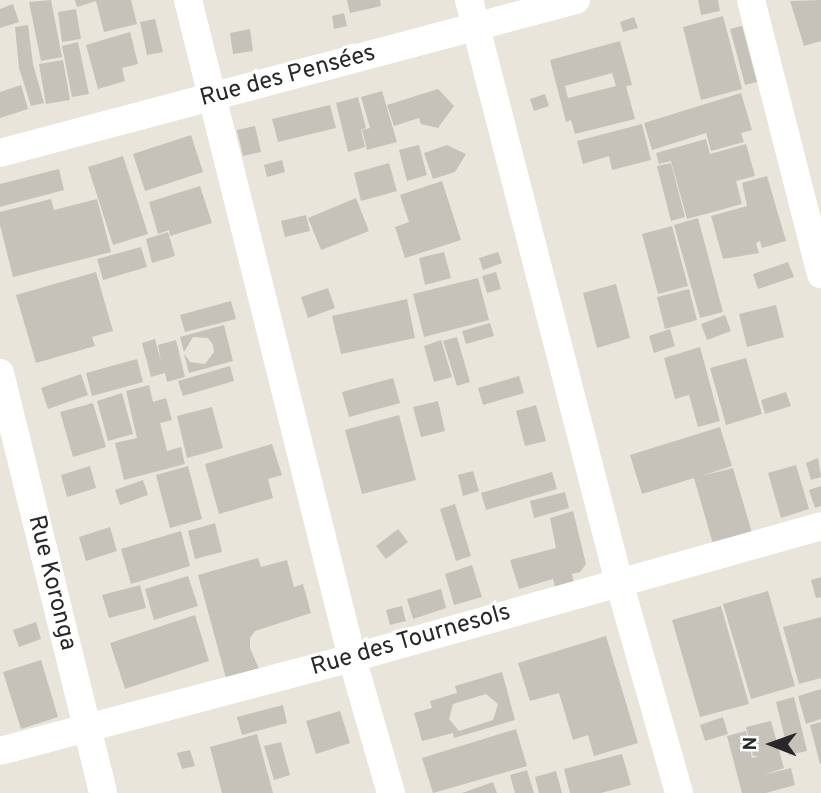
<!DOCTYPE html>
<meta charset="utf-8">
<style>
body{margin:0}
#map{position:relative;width:821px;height:793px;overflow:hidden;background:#eae5db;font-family:Overpass,sans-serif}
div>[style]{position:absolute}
.building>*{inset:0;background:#c5c2ba}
.minor>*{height:28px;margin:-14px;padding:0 14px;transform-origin:14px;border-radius:14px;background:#fff}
span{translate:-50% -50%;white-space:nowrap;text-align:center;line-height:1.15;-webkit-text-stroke:6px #fff;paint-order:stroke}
.street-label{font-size:24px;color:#282828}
.north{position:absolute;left:737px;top:709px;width:70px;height:70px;-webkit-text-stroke:5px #fff;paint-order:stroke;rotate:271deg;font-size:19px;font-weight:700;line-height:28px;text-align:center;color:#282828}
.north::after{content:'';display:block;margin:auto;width:24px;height:32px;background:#282828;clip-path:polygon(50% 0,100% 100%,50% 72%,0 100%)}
</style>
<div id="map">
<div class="building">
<div style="clip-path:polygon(51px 0,62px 57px,41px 61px,29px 2px)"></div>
<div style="clip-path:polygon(75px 0,131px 0,137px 24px,104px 32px,96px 1px,77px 7px)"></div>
<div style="clip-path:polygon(347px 0,380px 0,381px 6px,350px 13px)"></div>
<div style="clip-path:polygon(698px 0,718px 0,720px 11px,701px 15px)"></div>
<div style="clip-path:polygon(821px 0,821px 41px,804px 46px,790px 1px)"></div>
<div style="clip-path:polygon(13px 4px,19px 22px,0 28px,0 9px)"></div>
<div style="clip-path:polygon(76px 9px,81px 39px,62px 42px,58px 12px)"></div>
<div style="clip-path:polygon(344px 13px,347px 26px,334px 29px,332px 16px)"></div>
<div style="clip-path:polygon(723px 16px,742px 89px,701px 100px,683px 27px)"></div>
<div style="clip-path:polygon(634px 17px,638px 28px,623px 32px,620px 22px)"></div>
<div style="clip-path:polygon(155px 19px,163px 52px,147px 55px,140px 22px)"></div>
<div style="clip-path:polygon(28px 25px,33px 64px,44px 103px,31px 106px,19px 68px,15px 27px)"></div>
<div style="clip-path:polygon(742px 26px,757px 82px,745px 85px,730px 29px)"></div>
<div style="clip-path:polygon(250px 29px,253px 51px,233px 54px,230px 33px)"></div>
<div style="clip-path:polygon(130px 32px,138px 64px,122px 68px,125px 81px,98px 89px,86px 45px)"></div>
<div style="clip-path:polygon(evenodd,620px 41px,632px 85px,626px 86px,635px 119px,575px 134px,571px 120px,566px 122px,550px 60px,620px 41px,612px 73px,616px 86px,568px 98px,565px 86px,612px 73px)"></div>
<div style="clip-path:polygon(78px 42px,89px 94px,72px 97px,62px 46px)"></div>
<div style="clip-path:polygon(63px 60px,70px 100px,46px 104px,39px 64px)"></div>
<div style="clip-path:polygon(21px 85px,28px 109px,0 118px,0 92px)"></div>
<div style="clip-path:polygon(438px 89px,454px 106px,438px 128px,421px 124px,419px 118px,394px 126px,387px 105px)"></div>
<div style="clip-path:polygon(382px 91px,397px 142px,367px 150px,362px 130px,370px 128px,361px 97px)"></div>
<div style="clip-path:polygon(741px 93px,752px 130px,741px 133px,744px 142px,711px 151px,706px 133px,652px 150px,644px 123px)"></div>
<div style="clip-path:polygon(545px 94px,549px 106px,534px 111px,530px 99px)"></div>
<div style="clip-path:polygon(358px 97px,366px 128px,358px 131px,361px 130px,365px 147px,348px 152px,336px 103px)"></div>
<div style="clip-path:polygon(330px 105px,336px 128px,278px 142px,272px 119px)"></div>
<div style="clip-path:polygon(642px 124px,651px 160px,612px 170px,609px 156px,583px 164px,577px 141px)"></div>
<div style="clip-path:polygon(255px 126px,261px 152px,243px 156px,237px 130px)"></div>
<div style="clip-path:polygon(191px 135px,203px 172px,145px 191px,133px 154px)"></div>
<div style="clip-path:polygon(706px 139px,710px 154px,746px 144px,755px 176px,736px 181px,742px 204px,687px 219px,671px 161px,659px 164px,656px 153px)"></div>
<div style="clip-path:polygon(419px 145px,427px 175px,407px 181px,399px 150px)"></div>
<div style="clip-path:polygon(447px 145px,466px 154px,455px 172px,433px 179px,424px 153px)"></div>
<div style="clip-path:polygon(123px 156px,148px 234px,113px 245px,88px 167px)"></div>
<div style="clip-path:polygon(282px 160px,285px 172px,267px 177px,264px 165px)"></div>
<div style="clip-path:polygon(389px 163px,397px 191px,361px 201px,354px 173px)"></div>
<div style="clip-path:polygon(671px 163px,685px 217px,671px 221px,657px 166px)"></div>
<div style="clip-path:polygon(59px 169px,64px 190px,0 207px,0 184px)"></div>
<div style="clip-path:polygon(767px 176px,786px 241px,762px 248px,760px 241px,756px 243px,759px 253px,723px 259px,711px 216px,747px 206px,742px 183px)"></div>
<div style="clip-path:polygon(442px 181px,461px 240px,405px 258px,395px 227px,409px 222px,400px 195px)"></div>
<div style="clip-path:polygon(200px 186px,212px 223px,170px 236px,169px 230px,158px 234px,149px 202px)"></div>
<div style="clip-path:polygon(356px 198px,369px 231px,321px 250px,308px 218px)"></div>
<div style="clip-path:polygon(51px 199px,54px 210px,97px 199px,111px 252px,13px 277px,0 225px,0 212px)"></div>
<div style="clip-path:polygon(306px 215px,310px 231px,285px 237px,281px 221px)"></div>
<div style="clip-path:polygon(698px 218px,723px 312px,700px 318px,674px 225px)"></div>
<div style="clip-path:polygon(672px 226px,688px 286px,658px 294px,642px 234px)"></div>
<div style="clip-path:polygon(168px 232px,175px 256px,152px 263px,146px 239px)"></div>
<div style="clip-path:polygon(141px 247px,147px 267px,103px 280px,97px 259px)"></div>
<div style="clip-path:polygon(444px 252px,451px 278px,425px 285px,419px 258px)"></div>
<div style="clip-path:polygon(498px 252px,502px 263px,483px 270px,479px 258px)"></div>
<div style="clip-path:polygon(788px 262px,794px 277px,758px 289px,753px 274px)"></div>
<div style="clip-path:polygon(96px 272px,113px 331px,92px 337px,95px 346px,36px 363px,16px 295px)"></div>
<div style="clip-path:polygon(496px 272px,501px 289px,487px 293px,482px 276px)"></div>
<div style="clip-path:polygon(478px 278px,489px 320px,424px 337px,413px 294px)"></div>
<div style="clip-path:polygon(616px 284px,630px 338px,597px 348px,583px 293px)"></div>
<div style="clip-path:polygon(328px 288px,335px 308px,308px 318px,301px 297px)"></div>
<div style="clip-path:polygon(689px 289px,697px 320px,665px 329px,657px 297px)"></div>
<div style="clip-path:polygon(407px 299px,415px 338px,341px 354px,332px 316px)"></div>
<div style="clip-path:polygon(231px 301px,236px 319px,185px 332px,180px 315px)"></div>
<div style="clip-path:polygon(776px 305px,784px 337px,747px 347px,739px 314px)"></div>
<div style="clip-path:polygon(725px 315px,731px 331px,707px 340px,701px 324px)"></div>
<div style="clip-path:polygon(490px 323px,494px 336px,466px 344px,462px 331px)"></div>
<div style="clip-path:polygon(224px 325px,233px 361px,189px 373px,184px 354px,190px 362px,205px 364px,214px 352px,213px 345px,208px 338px,193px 337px,184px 352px,180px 337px)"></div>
<div style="clip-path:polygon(670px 329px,675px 346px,654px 353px,649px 336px)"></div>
<div style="clip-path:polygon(457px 337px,470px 382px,457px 386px,443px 341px)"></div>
<div style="clip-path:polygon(155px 339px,161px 362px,158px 345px,176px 340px,185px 377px,167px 382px,165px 373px,151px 377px,142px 343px)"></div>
<div style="clip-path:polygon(441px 340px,452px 377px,434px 382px,424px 346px)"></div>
<div style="clip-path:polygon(700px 347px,720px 421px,698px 427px,689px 395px,675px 399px,664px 358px)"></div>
<div style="clip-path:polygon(746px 358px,762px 414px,726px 425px,710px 368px)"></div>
<div style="clip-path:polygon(137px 359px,143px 382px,92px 396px,86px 373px)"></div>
<div style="clip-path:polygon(230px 366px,234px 381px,183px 396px,178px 381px)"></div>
<div style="clip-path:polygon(81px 374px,88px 395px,48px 409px,41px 388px)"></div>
<div style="clip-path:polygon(519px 376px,524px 393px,483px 405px,478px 388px)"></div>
<div style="clip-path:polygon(393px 378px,400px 403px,349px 417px,342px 392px)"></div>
<div style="clip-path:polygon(149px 385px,153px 402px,166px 398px,172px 420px,160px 423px,167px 451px,181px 447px,185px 464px,124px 480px,115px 443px,137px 438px,126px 391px)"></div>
<div style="clip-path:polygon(786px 392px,791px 406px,765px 414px,761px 400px)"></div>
<div style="clip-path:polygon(122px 393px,133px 434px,108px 441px,97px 401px)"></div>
<div style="clip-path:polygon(438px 401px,445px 431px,421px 437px,413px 407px)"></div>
<div style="clip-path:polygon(93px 403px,106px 447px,73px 457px,60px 412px)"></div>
<div style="clip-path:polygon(536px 405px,546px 441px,525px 446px,516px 411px)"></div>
<div style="clip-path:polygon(212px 407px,223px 448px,187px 458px,177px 416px)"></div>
<div style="clip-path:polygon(399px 415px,416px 480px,362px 494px,345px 430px)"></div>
<div style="clip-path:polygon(720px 427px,732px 466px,701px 476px,733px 468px,752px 533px,713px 544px,694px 478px,642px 494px,630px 455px)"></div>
<div style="clip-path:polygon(272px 444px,282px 475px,268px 479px,273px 498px,219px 514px,205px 464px)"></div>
<div style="clip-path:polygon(818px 458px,821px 477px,811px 480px,806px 463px)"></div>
<div style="clip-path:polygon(796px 465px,809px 509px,781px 518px,768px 473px)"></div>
<div style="clip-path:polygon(90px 466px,96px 488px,67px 497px,61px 475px)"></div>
<div style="clip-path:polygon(188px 466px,202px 519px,170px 528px,156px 475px)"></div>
<div style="clip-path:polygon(473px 471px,479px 491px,463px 496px,458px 475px)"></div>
<div style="clip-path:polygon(552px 472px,557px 489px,486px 510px,481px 493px)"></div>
<div style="clip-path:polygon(143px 480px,148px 495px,120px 505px,115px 490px)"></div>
<div style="clip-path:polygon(821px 486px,821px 506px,815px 508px,809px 490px)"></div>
<div style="clip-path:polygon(565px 492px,569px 508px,534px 518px,530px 501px)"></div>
<div style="clip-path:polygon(455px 504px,471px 556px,456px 561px,440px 509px)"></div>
<div style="clip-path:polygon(573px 511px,586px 564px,580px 572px,572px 574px,574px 584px,555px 587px,553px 579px,519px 589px,510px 560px,556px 548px,550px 518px)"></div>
<div style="clip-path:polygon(215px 523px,222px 552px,195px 559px,188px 531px)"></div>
<div style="clip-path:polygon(110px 527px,117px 551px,86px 561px,79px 537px)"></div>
<div style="clip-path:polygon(398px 529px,408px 542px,386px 559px,376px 546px)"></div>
<div style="clip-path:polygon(181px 531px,190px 566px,131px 584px,121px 549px)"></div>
<div style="clip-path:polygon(258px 558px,261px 567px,287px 560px,294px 587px,303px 584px,311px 613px,255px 631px,250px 638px,250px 648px,259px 669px,226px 678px,198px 575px)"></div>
<div style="clip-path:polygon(472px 565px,482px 597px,454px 605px,445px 574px)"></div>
<div style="clip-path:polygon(188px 576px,198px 606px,154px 620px,145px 589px)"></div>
<div style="clip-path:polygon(821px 577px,821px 597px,816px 598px,811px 580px)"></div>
<div style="clip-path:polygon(140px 585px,146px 608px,109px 618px,102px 595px)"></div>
<div style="clip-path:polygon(441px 589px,446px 608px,413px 619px,407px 599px)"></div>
<div style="clip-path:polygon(768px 591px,795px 686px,751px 699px,723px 604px)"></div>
<div style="clip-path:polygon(402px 606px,406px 621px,390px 625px,386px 610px)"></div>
<div style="clip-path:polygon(721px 606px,749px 704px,700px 717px,672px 620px)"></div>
<div style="clip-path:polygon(195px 615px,209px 661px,125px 689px,110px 643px)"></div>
<div style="clip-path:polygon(821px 617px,821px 678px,799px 684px,783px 627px)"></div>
<div style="clip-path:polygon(36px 622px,41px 639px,19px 647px,13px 630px)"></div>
<div style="clip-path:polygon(606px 636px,638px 743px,594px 756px,588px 735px,573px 740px,559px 693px,530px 701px,518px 663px)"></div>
<div style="clip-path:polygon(41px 660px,58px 717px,21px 729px,3px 672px)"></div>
<div style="clip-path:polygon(evenodd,502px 672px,515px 720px,454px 738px,453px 733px,422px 741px,414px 713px,432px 708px,430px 701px,457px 693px,455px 686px,502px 672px,486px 694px,498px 704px,493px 720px,459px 731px,449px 719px,453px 704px,486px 694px)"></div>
<div style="clip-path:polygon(821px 689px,821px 719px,806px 724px,798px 696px)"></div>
<div style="clip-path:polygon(794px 697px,807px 751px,789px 755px,776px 702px)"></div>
<div style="clip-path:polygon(283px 705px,287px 723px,242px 735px,237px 717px)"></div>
<div style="clip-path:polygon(340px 711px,350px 743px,316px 754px,306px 721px)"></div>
<div style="clip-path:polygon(723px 717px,728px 734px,705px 741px,700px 725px)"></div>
<div style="clip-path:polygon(771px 721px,784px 768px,763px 775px,791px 768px,795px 785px,766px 793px,742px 793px,727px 736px,746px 731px,752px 758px,759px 756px,753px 756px,746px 727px)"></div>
<div style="clip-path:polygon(821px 722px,821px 764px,820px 764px,810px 725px)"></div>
<div style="clip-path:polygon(516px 729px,527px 766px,433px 793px,422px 758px)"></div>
<div style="clip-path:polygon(257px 734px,273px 793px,222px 793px,210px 747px)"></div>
<div style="clip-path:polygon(281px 742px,290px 775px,274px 780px,264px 746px)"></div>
<div style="clip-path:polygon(190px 750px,195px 766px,182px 769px,177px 753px)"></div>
<div style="clip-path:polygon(622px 754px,631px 785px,601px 793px,570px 793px,564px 769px)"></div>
<div style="clip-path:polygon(527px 770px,534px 793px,515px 793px,510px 775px)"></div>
<div style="clip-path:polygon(556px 771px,562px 793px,539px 793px,535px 777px)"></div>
<div style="clip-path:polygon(493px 782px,497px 793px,462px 793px)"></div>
</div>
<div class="minor">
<div style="left:188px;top:0;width:678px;rotate:76deg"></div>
<div style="left:352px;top:658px;width:141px;rotate:73.9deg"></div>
<div style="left:469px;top:0;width:601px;rotate:75.55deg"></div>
<div style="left:619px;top:582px;width:219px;rotate:74.1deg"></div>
<div style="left:751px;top:0;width:283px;rotate:75.7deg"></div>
<div style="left:0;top:153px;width:596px;rotate:-14.88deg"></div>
<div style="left:0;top:373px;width:432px;rotate:76.2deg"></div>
<div style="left:0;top:751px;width:364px;rotate:-14.8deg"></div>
<div style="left:352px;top:658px;width:487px;rotate:-15.7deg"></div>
</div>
<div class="street-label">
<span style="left:288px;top:77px;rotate:-15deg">Rue des Pensées</span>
<span style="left:51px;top:583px;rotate:76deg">Rue Koronga</span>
<span style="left:411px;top:641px;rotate:-16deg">Rue des Tournesols</span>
</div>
<div class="north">N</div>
</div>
